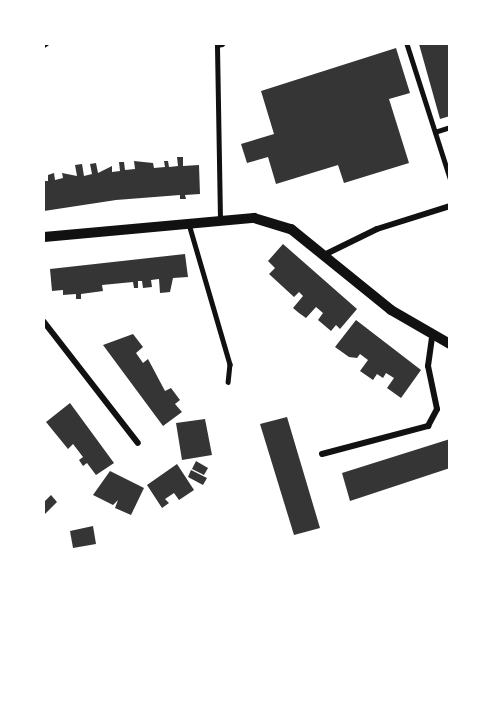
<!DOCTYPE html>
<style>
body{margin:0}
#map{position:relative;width:493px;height:723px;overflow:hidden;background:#fff;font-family:Lato,sans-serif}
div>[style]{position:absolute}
.building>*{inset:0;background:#353535}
.path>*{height:4px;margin:-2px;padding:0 2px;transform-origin:2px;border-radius:2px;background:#111}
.service>*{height:4.5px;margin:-2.25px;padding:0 2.25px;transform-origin:2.25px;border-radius:2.25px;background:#111}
.minor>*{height:6px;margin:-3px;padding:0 3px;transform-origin:3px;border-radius:3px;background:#111}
.tertiary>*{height:10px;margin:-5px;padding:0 5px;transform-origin:5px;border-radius:5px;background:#111}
span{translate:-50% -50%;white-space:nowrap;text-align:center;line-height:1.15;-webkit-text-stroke:4.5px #fff;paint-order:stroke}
.frame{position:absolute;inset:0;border:45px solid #fff;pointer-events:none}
</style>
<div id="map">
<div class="building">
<div style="clip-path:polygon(419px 44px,450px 44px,450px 116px,440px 119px)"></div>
<div style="clip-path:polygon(396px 48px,410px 93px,389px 99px,409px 163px,344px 183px,338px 165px,276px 184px,268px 157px,247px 163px,241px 144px,274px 134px,261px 91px)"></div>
<div style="clip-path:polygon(177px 157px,183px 157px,183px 166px,199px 165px,200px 194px,185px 195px,186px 199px,180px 199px,180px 195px,116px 200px,44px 211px,44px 181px,48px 181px,48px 175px,54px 173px,55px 180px,63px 178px,62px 173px,77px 176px,75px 165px,82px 164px,84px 176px,92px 174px,90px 164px,96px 163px,98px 173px,112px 166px,112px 172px,120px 171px,119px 162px,124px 162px,125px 170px,135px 169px,134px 161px,153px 163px,154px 168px,165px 167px,164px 161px,168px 161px,169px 167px,178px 166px)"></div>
<div style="clip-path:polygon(283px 244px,357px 309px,340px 329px,336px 325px,331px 331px,318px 320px,323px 313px,316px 307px,306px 318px,299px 313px,293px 308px,303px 296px,299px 292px,294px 297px,269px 274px,275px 268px,268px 261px)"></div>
<div style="clip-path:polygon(185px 254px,188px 277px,173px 278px,170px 292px,160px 293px,159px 279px,151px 280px,152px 287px,143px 288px,142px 281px,138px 281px,138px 288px,134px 288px,133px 282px,102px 285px,103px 291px,81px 294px,81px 299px,76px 299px,76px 294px,63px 295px,63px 290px,52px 291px,50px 269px)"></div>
<div style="clip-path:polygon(356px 320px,421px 370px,401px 398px,387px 388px,394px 378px,386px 373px,383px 378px,377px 374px,373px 380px,360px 371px,368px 360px,360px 354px,357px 358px,349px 357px,335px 347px)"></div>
<div style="clip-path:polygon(133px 334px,143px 347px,136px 353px,143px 363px,148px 359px,165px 391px,171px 388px,180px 400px,175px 404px,182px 412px,163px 426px,103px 345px)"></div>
<div style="clip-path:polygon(70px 403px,114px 463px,96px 475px,87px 463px,83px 466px,79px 460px,83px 457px,73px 444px,68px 449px,46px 422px)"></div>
<div style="clip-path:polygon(287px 417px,320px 528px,294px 535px,260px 424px)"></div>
<div style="clip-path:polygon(205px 419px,212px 455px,182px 460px,176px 423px)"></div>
<div style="clip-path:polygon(450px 439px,450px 468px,350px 501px,342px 473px)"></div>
<div style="clip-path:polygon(196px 461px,208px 468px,204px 475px,192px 469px)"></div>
<div style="clip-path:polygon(177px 464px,194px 490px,179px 500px,174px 493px,165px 499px,169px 503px,162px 508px,147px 485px)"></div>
<div style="clip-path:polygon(191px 470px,207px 478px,203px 485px,188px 477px)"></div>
<div style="clip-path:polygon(110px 471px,144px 488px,131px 515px,115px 508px,118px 500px,113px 505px,93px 495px)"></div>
<div style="clip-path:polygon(51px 495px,57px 502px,44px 515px,44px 502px)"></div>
<div style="clip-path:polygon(93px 526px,96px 544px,73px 548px,70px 531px)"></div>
</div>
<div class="path">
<div style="left:44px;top:46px;width:4px;rotate:-34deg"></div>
</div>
<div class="service">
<div style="left:407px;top:44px;width:141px;rotate:72.2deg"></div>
<div style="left:435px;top:132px;width:16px;rotate:-18deg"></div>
<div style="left:220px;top:219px;width:174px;rotate:-91deg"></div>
<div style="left:217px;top:45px;width:5px;rotate:-11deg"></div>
<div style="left:189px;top:224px;width:146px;rotate:73.7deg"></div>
<div style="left:230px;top:364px;width:18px;rotate:96deg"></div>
</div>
<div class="minor">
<div style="left:324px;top:255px;width:59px;rotate:-26.1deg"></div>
<div style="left:377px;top:229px;width:77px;rotate:-17.5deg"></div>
<div style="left:44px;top:322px;width:153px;rotate:52.2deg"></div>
<div style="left:322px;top:454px;width:110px;rotate:-14.8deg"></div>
<div style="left:428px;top:426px;width:19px;rotate:-62deg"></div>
<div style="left:437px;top:409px;width:44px;rotate:-101.8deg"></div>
<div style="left:428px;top:366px;width:29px;rotate:-82deg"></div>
</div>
<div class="tertiary">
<div style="left:44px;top:237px;width:211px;rotate:-5.2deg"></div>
<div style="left:254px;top:218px;width:39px;rotate:17deg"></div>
<div style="left:291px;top:229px;width:129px;rotate:39deg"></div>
<div style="left:391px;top:310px;width:68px;rotate:30deg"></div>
</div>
<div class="frame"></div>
</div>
